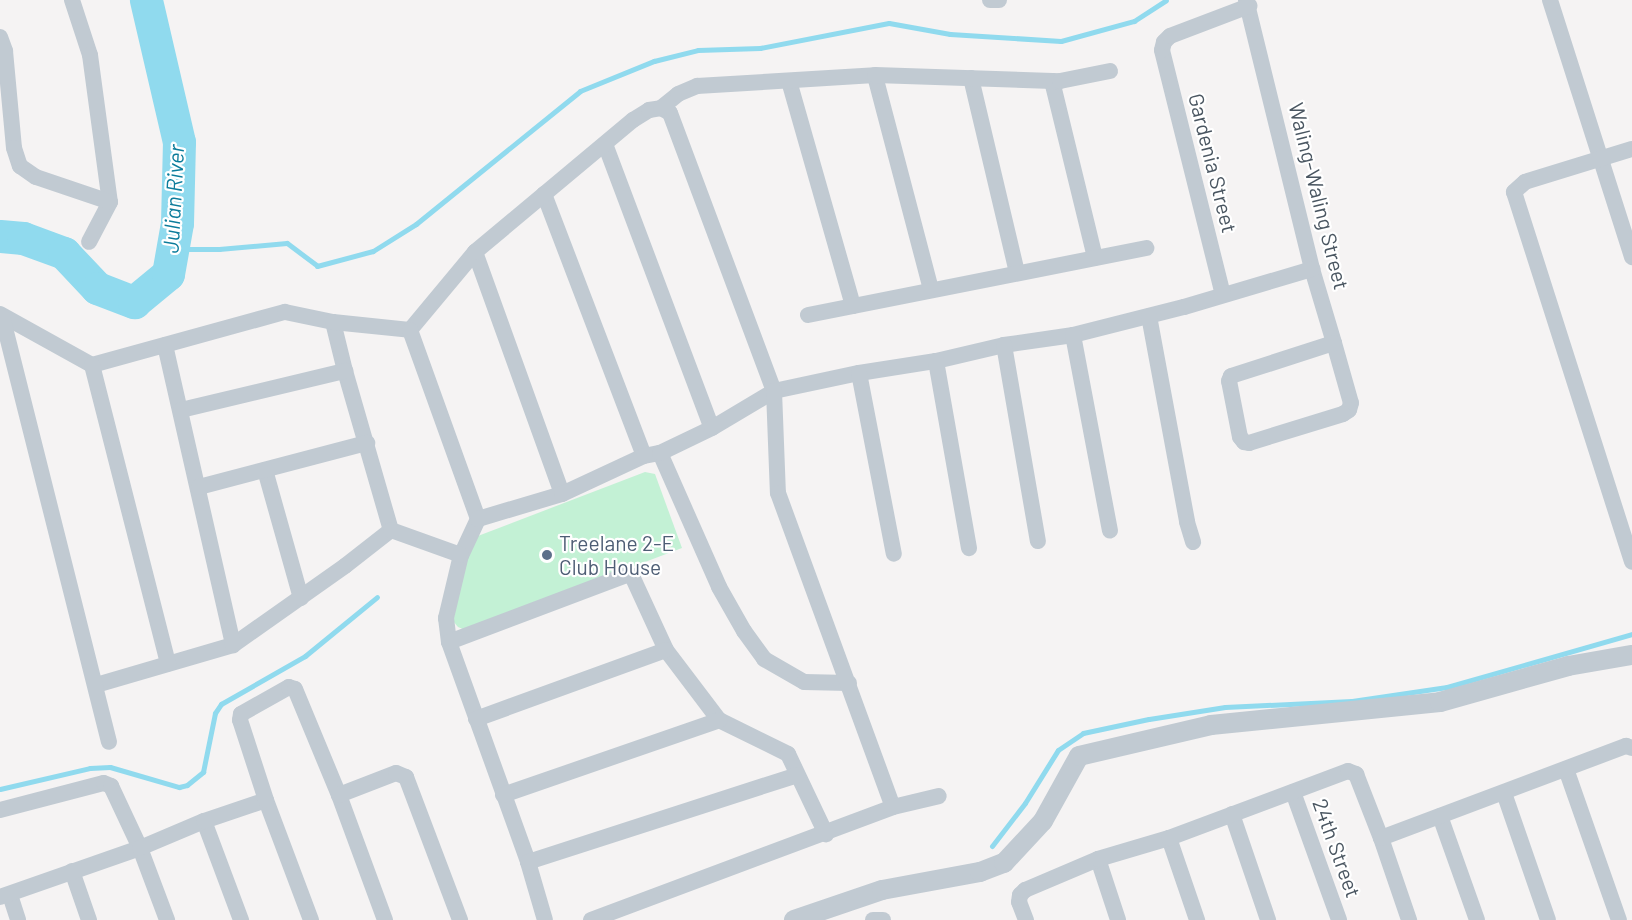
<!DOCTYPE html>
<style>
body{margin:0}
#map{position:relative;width:1632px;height:920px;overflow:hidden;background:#f5f3f3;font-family:Barlow,sans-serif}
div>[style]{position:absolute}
.green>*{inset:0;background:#c3f1d5}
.stream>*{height:5px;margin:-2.5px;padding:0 2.5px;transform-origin:2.5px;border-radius:2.5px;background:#90daee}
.river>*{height:33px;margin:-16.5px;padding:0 16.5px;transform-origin:16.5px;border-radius:16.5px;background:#90daee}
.minor>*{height:16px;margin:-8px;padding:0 8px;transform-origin:8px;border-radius:8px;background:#c1cad2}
.tertiary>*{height:20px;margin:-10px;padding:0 10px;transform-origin:10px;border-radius:10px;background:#c1cad2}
.dots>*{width:16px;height:16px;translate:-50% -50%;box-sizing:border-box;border:3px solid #fff;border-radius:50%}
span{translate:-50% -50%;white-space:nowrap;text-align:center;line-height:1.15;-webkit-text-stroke:4.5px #fff;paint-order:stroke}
.street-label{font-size:21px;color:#4a5661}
.service-label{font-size:21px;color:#4e5e75}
.left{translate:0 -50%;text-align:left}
.water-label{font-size:22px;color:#0c7c9b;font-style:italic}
</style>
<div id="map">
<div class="green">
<div style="clip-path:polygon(645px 472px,655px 474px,682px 548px,465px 630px,458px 627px,453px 621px,470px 539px)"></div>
</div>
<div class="stream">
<div style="left:173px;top:249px;width:46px"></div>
<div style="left:219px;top:249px;width:68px;rotate:-5deg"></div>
<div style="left:287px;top:243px;width:38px;rotate:37deg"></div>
<div style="left:317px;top:266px;width:58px;rotate:-15deg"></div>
<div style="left:373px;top:251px;width:51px;rotate:-32.1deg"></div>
<div style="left:416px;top:224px;width:211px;rotate:-39deg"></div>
<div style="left:580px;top:91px;width:80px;rotate:-22.1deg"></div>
<div style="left:654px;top:61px;width:45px;rotate:-14deg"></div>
<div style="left:698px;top:50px;width:62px;rotate:-1.8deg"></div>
<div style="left:760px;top:48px;width:131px;rotate:-11deg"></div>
<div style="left:889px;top:23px;width:62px;rotate:10.2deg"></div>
<div style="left:950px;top:34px;width:111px;rotate:3.6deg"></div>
<div style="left:1061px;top:41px;width:76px;rotate:-15.3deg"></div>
<div style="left:1134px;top:21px;width:38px;rotate:-33deg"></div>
<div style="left:0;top:789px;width:92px;rotate:-13.1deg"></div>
<div style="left:90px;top:768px;width:20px;rotate:-3deg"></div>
<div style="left:110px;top:767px;width:72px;rotate:16.2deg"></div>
<div style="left:179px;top:787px;width:8px;rotate:-14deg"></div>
<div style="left:187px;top:785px;width:21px;rotate:-39deg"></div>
<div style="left:203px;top:772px;width:60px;rotate:-78.5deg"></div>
<div style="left:215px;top:713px;width:11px;rotate:-56deg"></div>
<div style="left:221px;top:704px;width:97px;rotate:-29.7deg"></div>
<div style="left:305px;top:656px;width:93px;rotate:-39.3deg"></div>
<div style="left:992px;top:846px;width:54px;rotate:-52.5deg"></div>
<div style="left:1025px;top:803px;width:62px;rotate:-58.1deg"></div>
<div style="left:1058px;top:750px;width:30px;rotate:-34deg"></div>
<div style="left:1083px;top:733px;width:67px;rotate:-12deg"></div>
<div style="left:1149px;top:719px;width:77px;rotate:-9deg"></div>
<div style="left:1225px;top:707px;width:127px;rotate:-2.7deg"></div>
<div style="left:1352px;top:701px;width:96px;rotate:-8.4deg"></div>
<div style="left:1447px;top:687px;width:192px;rotate:-16deg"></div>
</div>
<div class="river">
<div style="left:0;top:236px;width:23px;rotate:5deg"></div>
<div style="left:23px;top:238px;width:44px;rotate:20.1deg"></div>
<div style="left:64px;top:253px;width:48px;rotate:46.7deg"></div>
<div style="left:97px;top:288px;width:40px;rotate:21deg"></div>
<div style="left:134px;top:302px;width:44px;rotate:-39.5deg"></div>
<div style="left:168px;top:274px;width:52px;rotate:-80deg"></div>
<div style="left:177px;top:223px;width:81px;rotate:-88.6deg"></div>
<div style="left:179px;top:142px;width:146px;rotate:-103.1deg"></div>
</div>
<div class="minor">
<div style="left:72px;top:0;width:58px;rotate:71.9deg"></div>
<div style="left:90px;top:55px;width:148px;rotate:82.3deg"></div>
<div style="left:110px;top:202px;width:45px;rotate:117.7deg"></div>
<div style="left:990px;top:0;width:9px"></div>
<div style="left:1246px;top:0;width:277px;rotate:76.2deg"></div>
<div style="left:1312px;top:269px;width:77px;rotate:73.4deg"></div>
<div style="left:1334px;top:343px;width:62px;rotate:74.2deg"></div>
<div style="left:1351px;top:403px;width:7px;rotate:106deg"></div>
<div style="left:1349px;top:410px;width:7px;rotate:146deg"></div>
<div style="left:1343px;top:414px;width:98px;rotate:162.9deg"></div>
<div style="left:1249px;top:443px;width:5px;rotate:-169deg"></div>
<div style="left:1244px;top:442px;width:6px;rotate:-129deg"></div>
<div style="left:1240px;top:437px;width:57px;rotate:-101.1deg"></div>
<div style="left:1229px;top:381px;width:5px;rotate:-68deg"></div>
<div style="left:1231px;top:376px;width:108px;rotate:-17.8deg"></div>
<div style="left:1550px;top:0;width:270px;rotate:72.3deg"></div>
<div style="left:0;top:37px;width:15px;rotate:70deg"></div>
<div style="left:5px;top:51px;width:97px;rotate:84.7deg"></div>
<div style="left:14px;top:148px;width:19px;rotate:72deg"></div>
<div style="left:20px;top:166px;width:19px;rotate:35deg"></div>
<div style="left:36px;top:177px;width:78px;rotate:18.7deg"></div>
<div style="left:875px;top:76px;width:221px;rotate:75.3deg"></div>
<div style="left:971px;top:78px;width:200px;rotate:76.7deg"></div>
<div style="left:789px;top:81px;width:234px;rotate:74.1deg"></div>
<div style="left:1052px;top:81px;width:182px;rotate:76.3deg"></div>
<div style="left:661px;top:108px;width:10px;rotate:29deg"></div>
<div style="left:670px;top:113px;width:297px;rotate:69.5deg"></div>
<div style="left:774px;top:391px;width:87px;rotate:-12deg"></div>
<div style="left:859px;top:373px;width:78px;rotate:-8.9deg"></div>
<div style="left:936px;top:361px;width:70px;rotate:-13.2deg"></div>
<div style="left:1004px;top:345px;width:70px;rotate:-8.2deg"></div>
<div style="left:1073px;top:335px;width:114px;rotate:-14.2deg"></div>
<div style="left:1184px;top:307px;width:134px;rotate:-16.5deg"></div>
<div style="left:605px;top:144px;width:303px;rotate:69.4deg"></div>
<div style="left:1632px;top:149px;width:112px;rotate:162.9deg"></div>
<div style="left:1525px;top:182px;width:15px;rotate:138deg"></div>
<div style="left:1514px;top:192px;width:388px;rotate:72.3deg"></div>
<div style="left:544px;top:194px;width:280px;rotate:69.1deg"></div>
<div style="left:475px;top:252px;width:257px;rotate:70.2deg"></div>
<div style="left:1223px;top:295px;width:252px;rotate:-104deg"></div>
<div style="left:1162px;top:50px;width:8px;rotate:-76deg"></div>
<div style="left:1164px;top:42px;width:8px;rotate:-45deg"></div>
<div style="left:1170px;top:36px;width:85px;rotate:-20.8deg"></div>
<div style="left:0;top:314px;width:105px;rotate:29deg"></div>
<div style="left:92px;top:365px;width:200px;rotate:-15.4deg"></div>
<div style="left:285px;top:312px;width:49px;rotate:11.8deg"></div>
<div style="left:333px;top:322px;width:50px;rotate:76.2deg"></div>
<div style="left:345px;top:371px;width:166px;rotate:73.9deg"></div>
<div style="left:391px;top:530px;width:58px;rotate:142deg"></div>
<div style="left:345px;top:566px;width:137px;rotate:144.8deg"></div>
<div style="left:233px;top:645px;width:143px;rotate:163.7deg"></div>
<div style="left:808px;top:315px;width:345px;rotate:-11.2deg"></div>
<div style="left:2px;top:316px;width:439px;rotate:75.9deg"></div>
<div style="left:1149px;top:316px;width:209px;rotate:79.5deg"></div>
<div style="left:1187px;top:522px;width:21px;rotate:73deg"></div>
<div style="left:333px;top:322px;width:77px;rotate:5.9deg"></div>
<div style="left:410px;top:330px;width:102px;rotate:-50.2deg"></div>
<div style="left:475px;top:252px;width:206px;rotate:-39.9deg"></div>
<div style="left:633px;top:120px;width:19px;rotate:-32deg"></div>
<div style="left:649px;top:110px;width:12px;rotate:-9deg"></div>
<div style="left:661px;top:108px;width:22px;rotate:-39deg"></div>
<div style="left:678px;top:94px;width:21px;rotate:-23deg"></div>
<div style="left:697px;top:86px;width:178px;rotate:-3.5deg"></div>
<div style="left:875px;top:75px;width:185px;rotate:1.9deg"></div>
<div style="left:1060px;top:81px;width:51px;rotate:-11.3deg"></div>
<div style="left:410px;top:330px;width:201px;rotate:70.2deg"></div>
<div style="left:478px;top:519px;width:40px;rotate:115deg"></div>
<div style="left:461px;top:555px;width:65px;rotate:103.4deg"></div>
<div style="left:446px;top:618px;width:24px;rotate:83deg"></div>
<div style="left:449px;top:642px;width:234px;rotate:70.2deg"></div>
<div style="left:528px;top:862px;width:60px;rotate:73.7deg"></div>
<div style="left:1073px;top:335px;width:199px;rotate:79.3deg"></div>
<div style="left:165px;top:345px;width:308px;rotate:77.2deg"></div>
<div style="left:1004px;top:345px;width:199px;rotate:80.2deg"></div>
<div style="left:936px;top:361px;width:190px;rotate:80deg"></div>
<div style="left:92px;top:365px;width:308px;rotate:75.7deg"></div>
<div style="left:859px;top:373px;width:184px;rotate:79.1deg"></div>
<div style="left:181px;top:410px;width:169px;rotate:-13.4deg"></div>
<div style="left:660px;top:453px;width:146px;rotate:66.2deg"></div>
<div style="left:719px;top:587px;width:51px;rotate:60.4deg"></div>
<div style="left:744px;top:631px;width:34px;rotate:54deg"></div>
<div style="left:764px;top:659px;width:46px;rotate:29.9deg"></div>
<div style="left:804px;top:682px;width:45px;rotate:1.3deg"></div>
<div style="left:265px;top:470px;width:133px;rotate:74.3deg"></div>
<div style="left:199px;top:487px;width:174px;rotate:-14.7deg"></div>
<div style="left:478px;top:519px;width:88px;rotate:-16.6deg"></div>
<div style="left:562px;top:494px;width:90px;rotate:-24.9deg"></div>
<div style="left:644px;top:456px;width:16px;rotate:-11deg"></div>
<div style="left:660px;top:453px;width:58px;rotate:-25.7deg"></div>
<div style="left:712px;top:428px;width:72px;rotate:-30.8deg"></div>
<div style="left:774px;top:391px;width:102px;rotate:87.8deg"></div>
<div style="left:778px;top:493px;width:334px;rotate:69.9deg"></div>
<div style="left:391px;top:530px;width:74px;rotate:19.7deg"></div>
<div style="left:449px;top:642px;width:189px;rotate:-20.7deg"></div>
<div style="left:626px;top:575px;width:6px;rotate:9deg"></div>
<div style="left:632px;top:576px;width:81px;rotate:65.3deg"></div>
<div style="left:666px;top:650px;width:88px;rotate:52.9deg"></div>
<div style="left:719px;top:720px;width:77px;rotate:26.2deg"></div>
<div style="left:788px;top:754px;width:89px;rotate:64.6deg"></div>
<div style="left:476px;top:719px;width:202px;rotate:-20deg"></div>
<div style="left:1566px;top:769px;width:160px;rotate:70.7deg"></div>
<div style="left:1293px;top:792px;width:136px;rotate:70.2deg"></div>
<div style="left:1504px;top:793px;width:134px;rotate:70.9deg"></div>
<div style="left:503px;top:795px;width:229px;rotate:-19.1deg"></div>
<div style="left:0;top:810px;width:107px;rotate:-14.6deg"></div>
<div style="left:104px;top:783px;width:8px;rotate:23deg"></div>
<div style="left:111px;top:786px;width:68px;rotate:64.9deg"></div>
<div style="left:140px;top:848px;width:77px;rotate:69.4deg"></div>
<div style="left:1232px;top:814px;width:112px;rotate:71.2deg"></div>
<div style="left:1440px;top:816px;width:110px;rotate:70.4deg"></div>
<div style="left:204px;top:821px;width:106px;rotate:69.5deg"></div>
<div style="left:1169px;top:838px;width:87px;rotate:71.1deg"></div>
<div style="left:1381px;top:838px;width:87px;rotate:71.1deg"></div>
<div style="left:1098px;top:859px;width:64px;rotate:71.8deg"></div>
<div style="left:528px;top:862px;width:283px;rotate:-17.9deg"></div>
<div style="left:72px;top:871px;width:52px;rotate:70.9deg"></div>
<div style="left:10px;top:895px;width:26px;rotate:72deg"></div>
<div style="left:0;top:897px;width:148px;rotate:-19.3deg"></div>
<div style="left:140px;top:848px;width:69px;rotate:-22.9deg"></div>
<div style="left:204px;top:821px;width:65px;rotate:-18.7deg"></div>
<div style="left:311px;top:920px;width:128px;rotate:-110.6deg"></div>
<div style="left:266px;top:800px;width:84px;rotate:-108deg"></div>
<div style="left:240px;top:720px;width:6px;rotate:-81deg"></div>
<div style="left:241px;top:714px;width:55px;rotate:-29.4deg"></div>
<div style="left:289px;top:687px;width:6px;rotate:18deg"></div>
<div style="left:295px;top:689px;width:115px;rotate:67.5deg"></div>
<div style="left:385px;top:920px;width:133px;rotate:-110.2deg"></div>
<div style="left:339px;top:795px;width:61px;rotate:-21.1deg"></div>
<div style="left:396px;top:773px;width:11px;rotate:22deg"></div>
<div style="left:406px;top:777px;width:153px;rotate:69.3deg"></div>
<div style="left:591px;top:920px;width:322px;rotate:-20.5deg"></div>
<div style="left:893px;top:807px;width:47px;rotate:-13.4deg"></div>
<div style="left:873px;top:920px;width:10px"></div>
<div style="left:1026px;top:920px;width:19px;rotate:-111deg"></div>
<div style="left:1019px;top:902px;width:7px;rotate:-82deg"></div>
<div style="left:1020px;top:895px;width:7px;rotate:-45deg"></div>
<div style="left:1025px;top:890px;width:79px;rotate:-23deg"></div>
<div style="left:1098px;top:859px;width:74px;rotate:-16.5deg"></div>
<div style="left:1169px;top:838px;width:191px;rotate:-20.5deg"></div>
<div style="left:1348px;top:771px;width:9px;rotate:21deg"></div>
<div style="left:1356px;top:774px;width:69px;rotate:68.7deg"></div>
<div style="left:1381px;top:838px;width:262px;rotate:-20.6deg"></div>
<div style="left:1626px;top:746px;width:6px;rotate:18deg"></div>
</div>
<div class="tertiary">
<div style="left:794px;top:920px;width:93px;rotate:-18.8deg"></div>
<div style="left:882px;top:890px;width:100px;rotate:-10.4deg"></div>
<div style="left:980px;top:872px;width:26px;rotate:-21deg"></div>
<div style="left:1004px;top:863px;width:57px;rotate:-47.1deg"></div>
<div style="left:1043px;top:821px;width:74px;rotate:-61deg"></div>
<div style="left:1079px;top:756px;width:136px;rotate:-13.2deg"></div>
<div style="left:1211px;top:725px;width:230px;rotate:-5.7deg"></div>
<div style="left:1440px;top:702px;width:133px;rotate:-15.7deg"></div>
<div style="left:1568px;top:666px;width:65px;rotate:-9.8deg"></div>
</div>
<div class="dots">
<div style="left:547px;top:555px;background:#5c6f8a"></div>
</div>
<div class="street-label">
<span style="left:1213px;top:163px;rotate:76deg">Gardenia Street</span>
<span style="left:1319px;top:196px;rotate:76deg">Waling-Waling Street</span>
<span style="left:1337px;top:848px;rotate:70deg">24th Street</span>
</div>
<div class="service-label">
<span class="left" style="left:559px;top:555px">Treelane 2-E<br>Club House</span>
</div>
<div class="water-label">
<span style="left:173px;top:199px;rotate:-87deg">Julian River</span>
</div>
</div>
